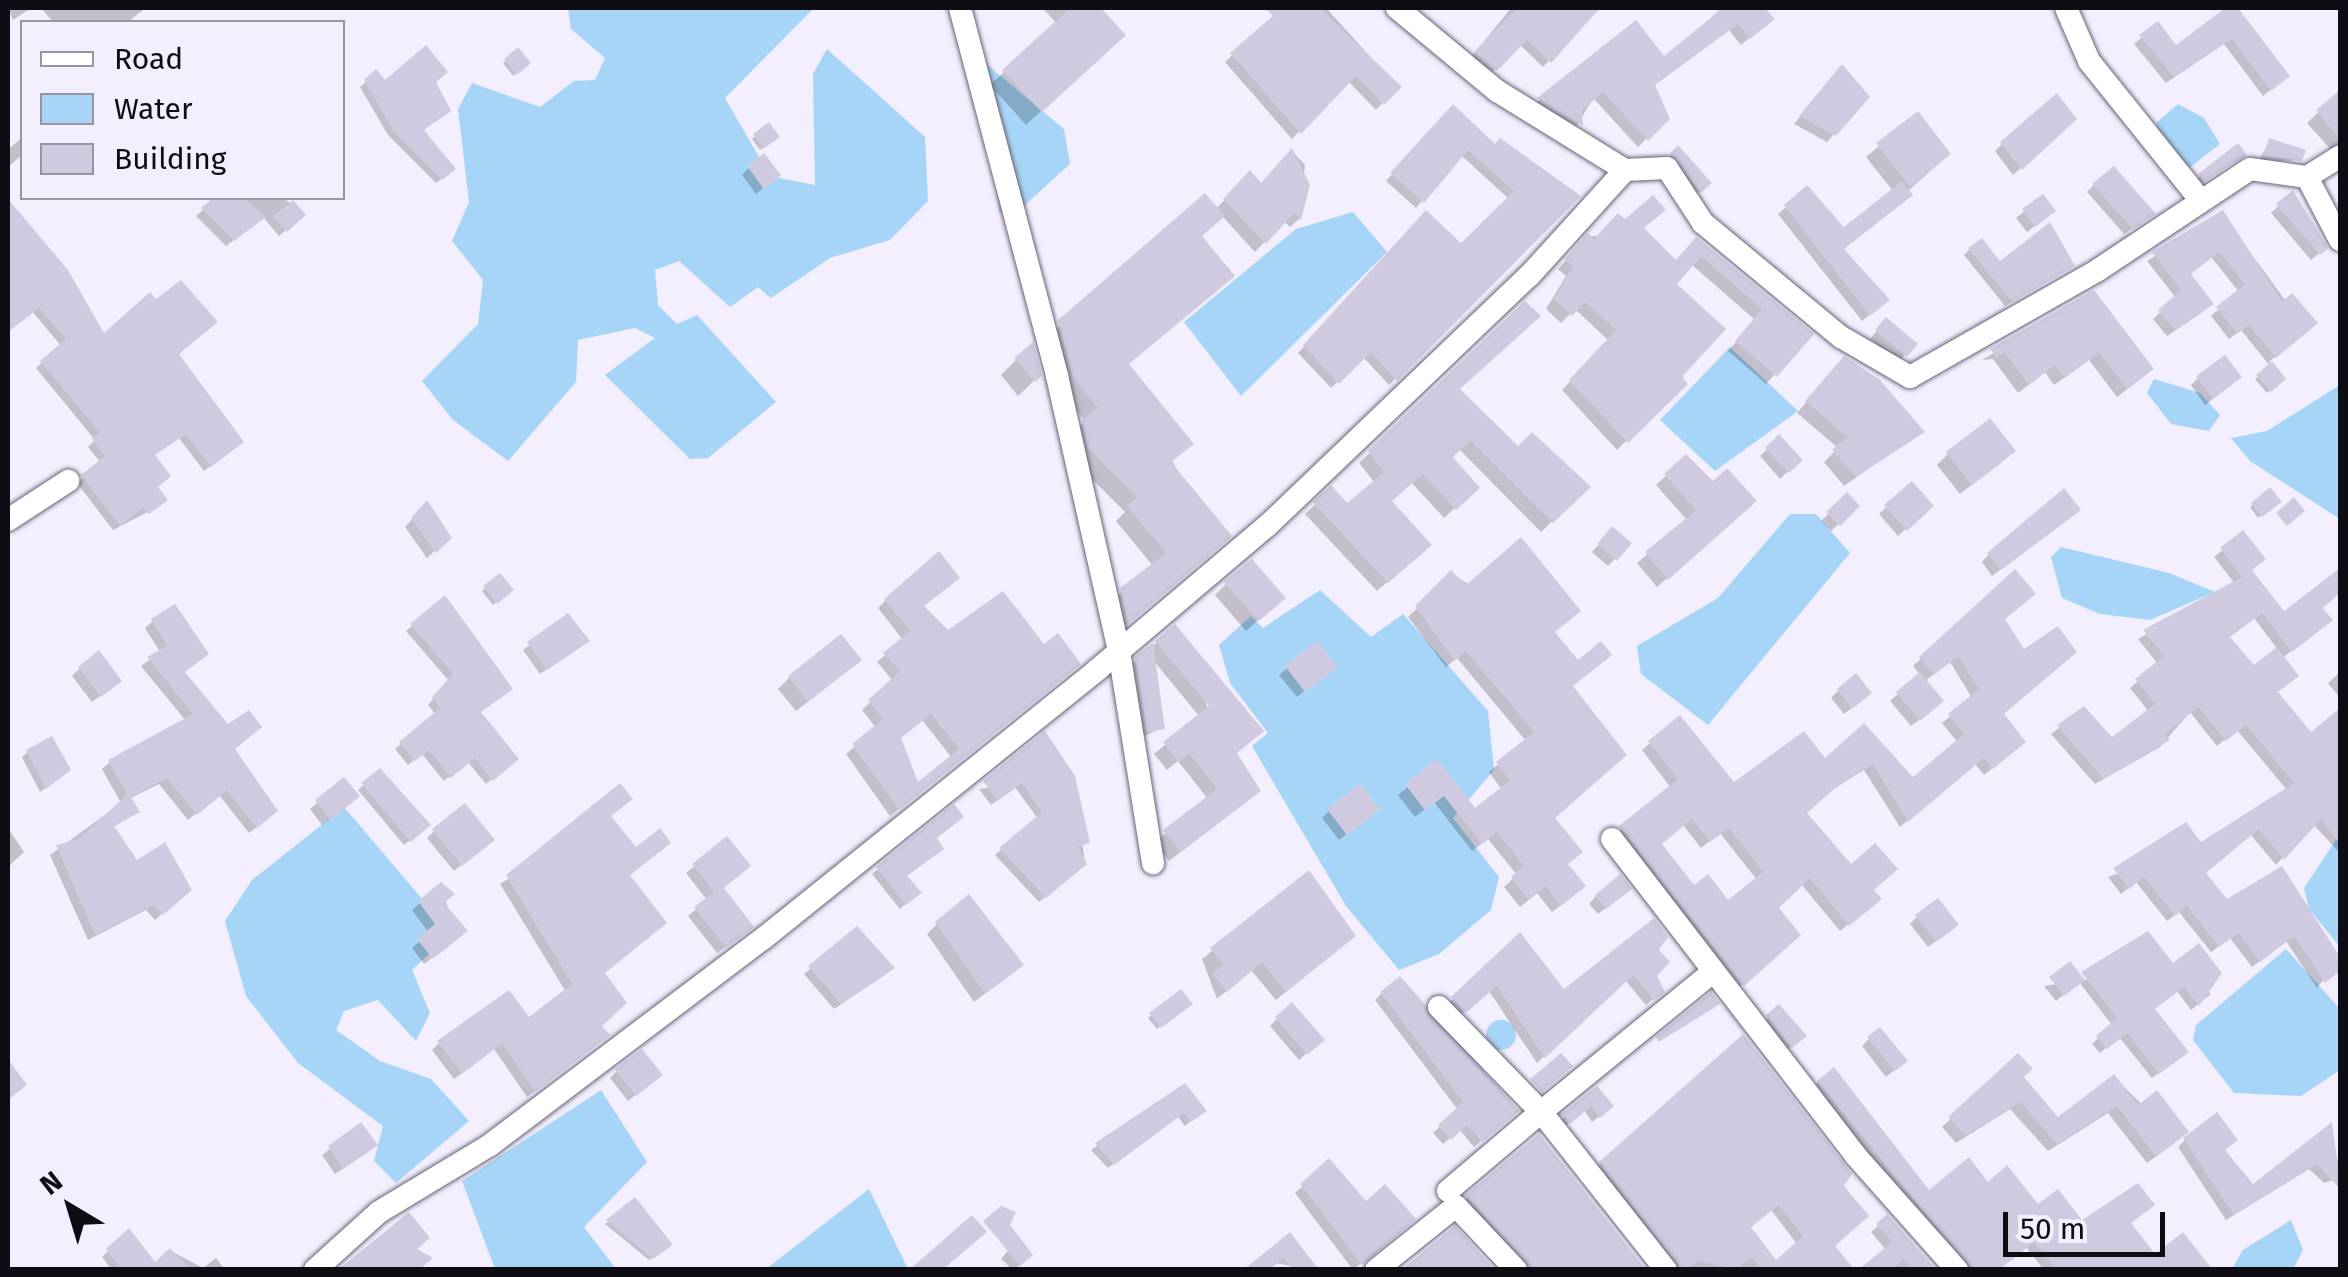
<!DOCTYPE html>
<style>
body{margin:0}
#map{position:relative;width:2348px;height:1277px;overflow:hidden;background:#f3effe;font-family:"Fira Sans",sans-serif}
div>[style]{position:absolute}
.water>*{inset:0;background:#a7d5f7}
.round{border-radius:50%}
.shadow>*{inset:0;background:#0003}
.building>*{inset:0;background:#d0cae1}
.roads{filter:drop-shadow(0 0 2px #696377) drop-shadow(0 0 2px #696377)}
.street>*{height:22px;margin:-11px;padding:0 11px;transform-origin:11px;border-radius:11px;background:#fff}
span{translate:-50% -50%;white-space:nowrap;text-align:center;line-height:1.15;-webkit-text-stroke:9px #f3effe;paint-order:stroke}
.frame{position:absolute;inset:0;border:10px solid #0f0d14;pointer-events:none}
.legend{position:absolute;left:20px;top:20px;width:325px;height:180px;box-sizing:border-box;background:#f3effe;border:2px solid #9895a0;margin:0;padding:12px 18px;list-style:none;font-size:30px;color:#0f0d14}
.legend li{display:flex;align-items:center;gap:20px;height:50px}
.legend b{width:50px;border:2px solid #9895a0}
.north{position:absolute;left:20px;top:1157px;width:100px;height:100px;-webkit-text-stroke:8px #f3effe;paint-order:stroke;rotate:322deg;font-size:28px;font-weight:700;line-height:40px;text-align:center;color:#0f0d14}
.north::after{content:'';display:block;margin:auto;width:35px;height:45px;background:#0f0d14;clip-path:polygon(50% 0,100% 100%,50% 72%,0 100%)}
.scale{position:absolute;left:2003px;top:1212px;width:162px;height:45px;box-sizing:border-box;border:5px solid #0f0d14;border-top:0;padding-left:12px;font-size:30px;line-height:35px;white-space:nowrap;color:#0f0d14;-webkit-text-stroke:8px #f3effe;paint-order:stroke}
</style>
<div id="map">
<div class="water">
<div style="clip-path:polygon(568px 8px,814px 8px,725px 98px,770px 176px,815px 185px,813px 74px,827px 49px,925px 137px,928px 201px,890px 240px,830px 258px,771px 298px,758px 287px,730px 307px,679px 261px,655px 270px,658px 305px,677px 324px,697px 315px,776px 402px,708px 458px,690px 459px,605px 375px,655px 338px,635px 328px,578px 340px,576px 382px,508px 461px,453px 420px,422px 381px,478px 324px,483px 280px,452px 241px,469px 202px,458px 109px,472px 83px,540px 107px,574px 81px,595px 80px,605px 58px,571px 29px)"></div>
<div style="clip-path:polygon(985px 63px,1064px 129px,1070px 164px,1016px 213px,999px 212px)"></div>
<div style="clip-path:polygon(2178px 104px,2204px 118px,2220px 144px,2189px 168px,2161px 143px,2156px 123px)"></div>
<div style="clip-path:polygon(1353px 212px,1387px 252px,1241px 396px,1184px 322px,1296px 229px)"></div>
<div style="clip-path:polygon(1730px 347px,1798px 411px,1715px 471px,1660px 420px)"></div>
<div style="clip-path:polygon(2154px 379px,2200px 393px,2220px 415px,2209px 431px,2171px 424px,2147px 393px)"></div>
<div style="clip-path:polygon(2340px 385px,2340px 519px,2250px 461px,2231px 438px,2267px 431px)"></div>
<div style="clip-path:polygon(1790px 514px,1816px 514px,1850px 553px,1708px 725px,1641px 674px,1637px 646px,1718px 598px)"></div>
<div style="clip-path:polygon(2061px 547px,2169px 573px,2215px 592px,2150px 620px,2100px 614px,2062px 598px,2051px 557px)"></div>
<div style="clip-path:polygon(1320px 590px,1371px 637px,1403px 614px,1488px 711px,1494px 770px,1453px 818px,1499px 877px,1491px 910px,1439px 954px,1399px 970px,1346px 906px,1252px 746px,1268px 733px,1230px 683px,1219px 645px,1251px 616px,1263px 628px)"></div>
<div style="clip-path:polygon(344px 807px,451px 933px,412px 970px,430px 1013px,416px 1041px,378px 1000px,344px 1011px,336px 1030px,380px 1061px,431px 1079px,469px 1121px,396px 1183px,374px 1161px,383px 1126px,298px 1063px,246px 996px,225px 921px,252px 880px)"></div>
<div style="clip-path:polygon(2340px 834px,2340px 947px,2309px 909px,2304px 888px)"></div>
<div style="clip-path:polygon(2286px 949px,2340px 1009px,2340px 1070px,2301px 1096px,2234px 1093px,2193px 1040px,2196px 1025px)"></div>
<div class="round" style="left:1486px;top:1020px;width:30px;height:30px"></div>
<div style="clip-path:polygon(601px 1090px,647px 1162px,584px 1227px,616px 1269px,495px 1269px,462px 1181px)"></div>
<div style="clip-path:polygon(869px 1189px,908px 1269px,766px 1269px)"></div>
<div style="clip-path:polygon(2291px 1220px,2303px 1250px,2293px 1269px,2232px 1269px,2243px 1250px)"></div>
</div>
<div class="shadow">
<div style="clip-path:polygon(8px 8px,31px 8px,13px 20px)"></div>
<div style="clip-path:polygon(41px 8px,141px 8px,143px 10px,128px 22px,53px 22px)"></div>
<div style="clip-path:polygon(1043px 8px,1097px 8px,1122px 35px,1026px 125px,990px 85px,1056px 23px)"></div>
<div style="clip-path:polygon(1282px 8px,1326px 8px,1398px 87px,1376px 110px,1348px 81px,1292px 139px,1225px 62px)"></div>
<div style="clip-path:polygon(1511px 8px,1597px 8px,1543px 67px,1519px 44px,1489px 76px,1469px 60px)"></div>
<div style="clip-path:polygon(1722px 8px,1762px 8px,1771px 19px,1741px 45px,1729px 30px,1653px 86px,1667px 118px,1638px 147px,1593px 98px,1573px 133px,1531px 107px,1636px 24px,1664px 59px)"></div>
<div style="clip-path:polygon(2234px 8px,2287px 76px,2263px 96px,2224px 44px,2166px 83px,2134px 44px,2158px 24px,2175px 48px)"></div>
<div style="clip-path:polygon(518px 51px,528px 63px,513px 76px,503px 63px)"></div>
<div style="clip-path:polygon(376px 73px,385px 83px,433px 82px,421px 131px,447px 174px,436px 183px,388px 135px,360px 87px)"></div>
<div style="clip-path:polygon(1835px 74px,1834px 134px,1827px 142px,1794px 124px)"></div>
<div style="clip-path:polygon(2340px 92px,2340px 147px,2333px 152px,2307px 123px)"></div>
<div style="clip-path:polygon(1453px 107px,1495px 147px,1578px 196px,1389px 385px,1363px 357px,1331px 388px,1298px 353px,1420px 219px,1461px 246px,1509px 199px,1461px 155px,1416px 208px,1386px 181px)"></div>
<div style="clip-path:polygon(1917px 114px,1937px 165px,1842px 250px,1879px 307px,1862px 321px,1778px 214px,1807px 189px,1843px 230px,1893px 191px,1866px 157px)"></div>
<div style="clip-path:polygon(2073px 119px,2013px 175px,1995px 151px,2002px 144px)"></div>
<div style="clip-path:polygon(769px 126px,777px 136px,760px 150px,752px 139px)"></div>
<div style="clip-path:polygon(22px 138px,22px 155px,8px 167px,8px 149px)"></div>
<div style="clip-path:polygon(2270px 141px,2300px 160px,2258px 162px)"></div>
<div style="clip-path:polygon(1678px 149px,1708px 183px,1697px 194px,1669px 158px)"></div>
<div style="clip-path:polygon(1292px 151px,1305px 165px,1299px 219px,1290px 227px,1284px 221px,1255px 252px,1222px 216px,1200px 237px,1126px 365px,1215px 549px,1115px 634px,1108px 604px,1153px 566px,1116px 521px,1125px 512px,1076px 463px,1070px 435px,1085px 421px,1060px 390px,1046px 336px,1216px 209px,1250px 173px,1260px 186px)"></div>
<div style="clip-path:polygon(2244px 155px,2196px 187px,2193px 183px,2200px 176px)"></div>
<div style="clip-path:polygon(749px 168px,771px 182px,756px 194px,742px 175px)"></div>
<div style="clip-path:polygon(2094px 185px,2145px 220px,2124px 234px,2087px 192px)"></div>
<div style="clip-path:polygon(2292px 194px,2325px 248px,2311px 260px,2271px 213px)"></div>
<div style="clip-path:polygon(2043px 197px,2046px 218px,2027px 232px,2016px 218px)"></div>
<div style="clip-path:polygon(217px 198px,284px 198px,303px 215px,279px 236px,263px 217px,226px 246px,196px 216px)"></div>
<div style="clip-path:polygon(2222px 214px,2307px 330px,2269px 362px,2283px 379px,2267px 393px,2255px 379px,2270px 366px,2241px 330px,2229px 339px,2211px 316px,2239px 292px,2211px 257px,2189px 275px,2204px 311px,2167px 336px,2153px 319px,2176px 298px,2147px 261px)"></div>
<div style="clip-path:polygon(22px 220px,103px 337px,176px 355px,235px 447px,204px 471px,179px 438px,152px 456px,159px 506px,113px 530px,77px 483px,101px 463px,88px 447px,95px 440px,36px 368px,61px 346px,32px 311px,8px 331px,8px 232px)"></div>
<div style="clip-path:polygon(1642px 229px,1675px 263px,1696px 240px,1810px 334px,1766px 384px,1728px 351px,1755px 320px,1691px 264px,1674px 285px,1684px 384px,1617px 450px,1562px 390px,1609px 341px,1575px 309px,1561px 323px,1546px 309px,1566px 276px,1558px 269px,1588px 237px)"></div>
<div style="clip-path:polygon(1970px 249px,1999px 265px,2072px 265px,2005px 306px,1964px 255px)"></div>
<div style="clip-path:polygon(2093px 293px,2142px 378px,2117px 397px,2089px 360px,2054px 385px,2045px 372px,2018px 393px,1993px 359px,1982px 360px)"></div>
<div style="clip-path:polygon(1525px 304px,1457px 389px,1517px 449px,1588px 487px,1541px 532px,1459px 449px,1450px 457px,1476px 488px,1444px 518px,1411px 482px,1389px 501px,1418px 555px,1377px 591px,1305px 514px,1331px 489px,1346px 506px,1375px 483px,1359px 463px)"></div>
<div style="clip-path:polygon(1886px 320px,1915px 344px,1898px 362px,1870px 339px)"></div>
<div style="clip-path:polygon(1016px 360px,1039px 376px,1018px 396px,1001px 375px)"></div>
<div style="clip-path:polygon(1834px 370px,1921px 432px,1844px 486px,1824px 462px,1838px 448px,1797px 413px)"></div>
<div style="clip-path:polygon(2198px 378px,2232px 384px,2205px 405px,2191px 385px)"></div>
<div style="clip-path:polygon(1779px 438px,1800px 460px,1780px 479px,1760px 456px)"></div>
<div style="clip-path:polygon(1948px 454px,2002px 462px,1960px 494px,1937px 465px)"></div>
<div style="clip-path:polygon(1686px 457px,1744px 510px,1657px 587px,1637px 563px,1687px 520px,1656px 485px)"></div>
<div style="clip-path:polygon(1912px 484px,1931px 506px,1898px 536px,1879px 514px)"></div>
<div style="clip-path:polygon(2270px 491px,2278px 502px,2258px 518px,2250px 507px)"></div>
<div style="clip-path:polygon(1847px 496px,1857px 506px,1831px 531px,1821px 521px)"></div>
<div style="clip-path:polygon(427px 504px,449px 537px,427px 558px,405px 527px)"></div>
<div style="clip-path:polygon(2071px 517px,1992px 576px,1982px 562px,1989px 554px)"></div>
<div style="clip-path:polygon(evenodd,2243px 533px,2250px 571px,2283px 614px,2340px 570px,2340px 591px,2320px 608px,2323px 627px,2282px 658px,2276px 693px,2311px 736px,2340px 710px,2340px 853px,2313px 824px,2276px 865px,2250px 834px,2203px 873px,2226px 902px,2281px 870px,2340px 959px,2317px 988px,2286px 941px,2252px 967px,2230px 938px,2211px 952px,2179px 912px,2167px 921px,2136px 882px,2121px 894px,2108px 877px,2201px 845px,2287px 790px,2237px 730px,2217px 746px,2190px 712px,2160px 747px,2095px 784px,2051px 734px,2083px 709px,2112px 741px,2149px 712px,2130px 688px,2158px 664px,2138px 639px,2235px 584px,2214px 557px,2243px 533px,2254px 618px,2278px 650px,2254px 669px,2228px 638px,2254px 618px)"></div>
<div style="clip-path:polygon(1606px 536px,1629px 544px,1608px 566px,1592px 552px)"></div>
<div style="clip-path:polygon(evenodd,2015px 573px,2002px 620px,2001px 715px,2015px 750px,1984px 775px,1975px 764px,1900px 827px,1864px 770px,1825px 794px,1804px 813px,1871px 890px,1871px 906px,1840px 931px,1801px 884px,1776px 908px,1797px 935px,1735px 991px,1614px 836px,1671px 788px,1642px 750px,1650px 743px,1733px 786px,1824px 762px,1864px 726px,1913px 780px,1958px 743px,1942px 723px,1972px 698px,1950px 662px,1925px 681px,1934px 708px,1911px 726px,1890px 701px,1920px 675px,1913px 666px,2015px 573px,1683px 825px,1701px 848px,1720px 833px,1757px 880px,1728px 904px,1693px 888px,1659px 845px,1683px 825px)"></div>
<div style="clip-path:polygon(1451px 574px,1552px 633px,1571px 687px,1552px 819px,1574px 895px,1552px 912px,1537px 893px,1520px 907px,1504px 887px,1517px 875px,1488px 839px,1472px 851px,1434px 802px,1415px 817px,1398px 795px,1437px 763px,1475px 811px,1502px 790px,1489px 772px,1526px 741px,1457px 658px,1446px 667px,1408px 617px)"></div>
<div style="clip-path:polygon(499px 576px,511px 590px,493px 605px,482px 591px)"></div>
<div style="clip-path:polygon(1226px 584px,1271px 609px,1246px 631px,1215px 595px)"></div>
<div style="clip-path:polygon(445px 599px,479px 713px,510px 765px,486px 784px,468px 762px,444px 781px,422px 754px,408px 765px,395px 749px,436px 715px,428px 705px,449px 681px,406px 631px)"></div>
<div style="clip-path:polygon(evenodd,886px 600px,921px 607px,952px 634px,1044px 647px,1070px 671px,890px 816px,846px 754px,876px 728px,862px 710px,893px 681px,877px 662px,903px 640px,878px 608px,886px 600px,922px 720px,952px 758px,917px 786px,899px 739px,922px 720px)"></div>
<div style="clip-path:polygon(567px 617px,581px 646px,540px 674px,523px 650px)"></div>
<div style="clip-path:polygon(153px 621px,268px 818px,249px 833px,219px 795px,188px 820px,159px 784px,129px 799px,137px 812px,112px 828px,136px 863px,181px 897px,155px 920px,146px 910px,88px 940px,50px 855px,121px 803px,102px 769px,110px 762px,186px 721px,141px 666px,160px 652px,145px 628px)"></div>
<div style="clip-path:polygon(1174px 627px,1247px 801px,1169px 861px,1155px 842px,1208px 799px,1178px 761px,1167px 770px,1154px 754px,1199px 716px,1153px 660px,1162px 728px,1140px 738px,1129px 667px)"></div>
<div style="clip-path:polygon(1317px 644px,1327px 673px,1297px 697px,1279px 675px)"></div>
<div style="clip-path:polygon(79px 669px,111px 688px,92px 702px,72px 676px)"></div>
<div style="clip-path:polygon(847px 671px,796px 711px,778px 689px,789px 678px)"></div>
<div style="clip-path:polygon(2340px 672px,2340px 698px,2328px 683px)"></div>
<div style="clip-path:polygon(1838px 691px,1862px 700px,1844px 714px,1831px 698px)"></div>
<div style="clip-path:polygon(28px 752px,63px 775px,40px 792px,22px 757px)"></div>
<div style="clip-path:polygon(380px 771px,423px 830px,404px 845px,358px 790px)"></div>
<div style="clip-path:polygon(1073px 777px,1085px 863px,1039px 902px,995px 855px,1038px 819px,1015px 787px,991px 805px,979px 789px)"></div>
<div style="clip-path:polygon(344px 780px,350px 803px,322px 825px,310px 809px)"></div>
<div style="clip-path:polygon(953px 808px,905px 876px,913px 898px,900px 909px,872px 874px)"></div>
<div style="clip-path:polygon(1329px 811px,1369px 817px,1339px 840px,1322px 818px)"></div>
<div style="clip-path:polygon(608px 817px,600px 1042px,527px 1097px,494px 1049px,454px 1079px,432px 1050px,439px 1043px,529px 1021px,566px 992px,500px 884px)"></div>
<div style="clip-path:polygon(8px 828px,24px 852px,8px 867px)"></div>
<div style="clip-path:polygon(434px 831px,484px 846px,454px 871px,427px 838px)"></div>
<div style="clip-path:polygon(727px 839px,721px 888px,744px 934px,717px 953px,688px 916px,707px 900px,686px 873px)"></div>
<div style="clip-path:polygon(1308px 874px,1343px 945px,1276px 1000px,1251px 970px,1217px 999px,1202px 959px)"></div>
<div style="clip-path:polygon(441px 885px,457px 938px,424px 964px,412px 948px,429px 933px,412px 910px)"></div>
<div style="clip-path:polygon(1596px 896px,1621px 896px,1598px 914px,1589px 904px)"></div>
<div style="clip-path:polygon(1917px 917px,1948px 932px,1928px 947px,1910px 924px)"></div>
<div style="clip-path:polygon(937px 924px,1011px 974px,974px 1002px,927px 934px)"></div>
<div style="clip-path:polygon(856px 930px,886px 974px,834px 1009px,804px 974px)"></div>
<div style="clip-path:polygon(1520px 935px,1564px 992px,1656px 951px,1654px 998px,1646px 1005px,1625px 980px,1537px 1063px,1489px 991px,1457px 1018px,1446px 1006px)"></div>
<div style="clip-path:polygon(2172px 967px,2211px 994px,2191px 1010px,2177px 991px,2153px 1010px,2179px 1057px,2152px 1078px,2119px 1037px,2100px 1053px,2092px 1044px,2112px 1025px,2079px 982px,2056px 1001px,2044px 986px)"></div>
<div style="clip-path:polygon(1181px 992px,1190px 1004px,1157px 1029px,1148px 1018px)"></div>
<div style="clip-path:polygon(1382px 993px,1509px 1117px,1474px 1147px,1460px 1130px,1443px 1144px,1433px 1133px,1458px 1110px,1375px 1000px)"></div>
<div style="clip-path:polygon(1779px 1007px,1798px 1042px,1784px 1052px,1762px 1023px)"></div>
<div style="clip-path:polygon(1277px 1019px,1314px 1047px,1299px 1060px,1270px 1026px)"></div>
<div style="clip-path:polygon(1869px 1039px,1897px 1068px,1886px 1077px,1862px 1046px)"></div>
<div style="clip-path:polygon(2018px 1056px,2021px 1077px,2058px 1120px,2114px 1077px,2178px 1140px,2147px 1163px,2108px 1113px,2048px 1151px,2010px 1109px,1956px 1143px,1942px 1127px)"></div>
<div style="clip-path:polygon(617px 1071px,652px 1082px,628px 1101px,610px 1078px)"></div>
<div style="clip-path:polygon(1818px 1082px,1928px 1193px,1988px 1185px,2082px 1224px,2128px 1223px,2155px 1257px,2204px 1263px,2044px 1270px,2026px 1247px,1997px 1270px,1961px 1270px,1812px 1089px)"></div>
<div style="clip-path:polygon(1184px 1087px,1198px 1115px,1185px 1126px,1178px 1117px,1108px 1168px,1091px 1150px)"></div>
<div style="clip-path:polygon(1597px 1089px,1604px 1113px,1592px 1122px,1584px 1110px,1562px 1129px,1557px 1123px)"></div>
<div style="clip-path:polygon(360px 1125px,368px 1152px,335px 1174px,322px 1155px)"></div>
<div style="clip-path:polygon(2332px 1126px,2340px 1178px,2324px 1183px,2309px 1169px,2226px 1220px,2178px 1147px,2185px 1140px,2223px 1150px,2252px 1187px)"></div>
<div style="clip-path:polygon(1329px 1162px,1366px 1204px,1405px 1226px,1353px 1270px,1295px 1193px)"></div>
<div style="clip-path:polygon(evenodd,1601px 1163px,1841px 1186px,1832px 1246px,1851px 1270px,1672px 1270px,1594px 1170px,1601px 1163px,1771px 1210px,1797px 1244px,1776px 1263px,1749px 1228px,1771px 1210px)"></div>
<div style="clip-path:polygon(1468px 1197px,1645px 1270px,1522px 1270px,1462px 1203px)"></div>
<div style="clip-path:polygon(635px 1200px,667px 1247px,649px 1260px,605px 1224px)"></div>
<div style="clip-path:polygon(1887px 1218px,1935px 1270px,1862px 1270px,1886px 1250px,1871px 1232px)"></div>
<div style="clip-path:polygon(128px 1232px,155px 1265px,171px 1251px,203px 1268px,216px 1258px,225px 1270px,112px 1270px,102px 1257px)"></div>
<div style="clip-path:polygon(1289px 1235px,1317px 1270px,1275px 1263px)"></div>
<div style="clip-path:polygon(1011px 1247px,1023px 1262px,1013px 1270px,1001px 1259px)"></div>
</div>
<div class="building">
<div style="clip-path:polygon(1070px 8px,1101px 8px,1126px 35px,1042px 112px,1002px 70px)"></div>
<div style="clip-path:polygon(1265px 8px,1320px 8px,1402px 87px,1384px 105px,1356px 76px,1301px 134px,1230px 53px,1273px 16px)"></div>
<div style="clip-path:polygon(1517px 8px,1600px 8px,1551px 63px,1527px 40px,1497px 71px,1474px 52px)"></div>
<div style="clip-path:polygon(1723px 8px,1765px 8px,1775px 19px,1750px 39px,1738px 24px,1655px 85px,1670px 119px,1648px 141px,1603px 92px,1582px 110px,1583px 126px,1537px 98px,1636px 20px,1664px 56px)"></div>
<div style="clip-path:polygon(2225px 8px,2238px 8px,2290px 76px,2271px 91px,2232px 39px,2174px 77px,2139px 35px,2158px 21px,2176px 45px)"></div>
<div style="clip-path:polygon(426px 45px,448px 72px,436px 82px,451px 111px,424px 130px,456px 169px,442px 180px,393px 130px,364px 80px,376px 69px,385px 80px)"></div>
<div style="clip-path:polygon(518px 47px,531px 63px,517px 75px,504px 59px)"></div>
<div style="clip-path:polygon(1842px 64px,1870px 97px,1836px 136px,1799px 116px)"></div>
<div style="clip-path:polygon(2340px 90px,2340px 140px,2316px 110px)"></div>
<div style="clip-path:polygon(2057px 93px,2077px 119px,2022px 170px,2000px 142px)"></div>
<div style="clip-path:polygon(1453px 104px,1495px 144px,1500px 138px,1581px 196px,1397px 381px,1371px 352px,1339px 384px,1303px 345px,1426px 210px,1461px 243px,1514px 191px,1468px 150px,1424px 203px,1390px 173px)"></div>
<div style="clip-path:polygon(1918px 111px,1951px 154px,1910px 187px,1876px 143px)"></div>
<div style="clip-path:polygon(769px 122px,780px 137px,763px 149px,753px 134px)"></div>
<div style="clip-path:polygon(2269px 138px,2306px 150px,2302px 161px,2263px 156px)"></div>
<div style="clip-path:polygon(2238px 143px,2247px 155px,2204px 181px,2198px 174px)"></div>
<div style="clip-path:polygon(1678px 145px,1712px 183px,1701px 193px,1670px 154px)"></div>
<div style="clip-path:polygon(1292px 148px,1310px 185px,1301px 220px,1294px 213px,1266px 244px,1223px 199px,1250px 170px,1261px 183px)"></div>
<div style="clip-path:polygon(764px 153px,781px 175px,764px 189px,747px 166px)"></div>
<div style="clip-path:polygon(2114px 166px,2156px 214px,2133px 229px,2092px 184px)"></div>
<div style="clip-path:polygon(1902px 181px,1913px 195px,1844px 249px,1890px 300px,1870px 316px,1784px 205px,1807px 185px,1844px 227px)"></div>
<div style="clip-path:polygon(2293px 190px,2328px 248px,2320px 255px,2276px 204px)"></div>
<div style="clip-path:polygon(1205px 193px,1225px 216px,1202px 236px,1235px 276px,1129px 364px,1194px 444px,1171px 462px,1232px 536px,1128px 624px,1120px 588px,1166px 553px,1127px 506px,1137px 498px,1089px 449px,1082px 420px,1098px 408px,1073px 377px,1058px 320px)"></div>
<div style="clip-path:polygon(2043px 194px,2056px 211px,2035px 227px,2022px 209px)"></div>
<div style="clip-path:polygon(1653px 195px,1666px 210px,1644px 228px,1676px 260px,1696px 237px,1814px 334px,1777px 377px,1735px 341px,1762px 309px,1701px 256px,1677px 284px,1726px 329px,1682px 377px,1688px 384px,1628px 443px,1569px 380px,1616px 330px,1585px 302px,1572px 316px,1554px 299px,1573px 266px,1565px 259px,1588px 233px,1594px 239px,1618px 213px,1625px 219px)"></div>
<div style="clip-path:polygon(213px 198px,244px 198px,266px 217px,234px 241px,201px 208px)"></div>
<div style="clip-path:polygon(8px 199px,68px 270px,104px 333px,150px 292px,156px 299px,181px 280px,218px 322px,179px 354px,244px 442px,211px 467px,186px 434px,155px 455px,171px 476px,158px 487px,168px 500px,149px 514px,143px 508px,120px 526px,81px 475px,105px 456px,92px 439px,100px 433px,40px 361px,66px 339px,39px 308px,8px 332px)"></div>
<div style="clip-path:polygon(293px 200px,306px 215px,287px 232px,273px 216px)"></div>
<div style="clip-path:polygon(2223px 210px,2282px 302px,2292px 293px,2318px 323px,2276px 358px,2249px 325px,2237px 334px,2216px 307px,2245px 284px,2219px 252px,2191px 274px,2214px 304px,2175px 331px,2158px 310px,2181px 290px,2152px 252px)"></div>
<div style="clip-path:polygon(2050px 222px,2075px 266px,2012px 302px,1968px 248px,1982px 238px,2000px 261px)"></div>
<div style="clip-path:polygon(2094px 290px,2154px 369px,2127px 389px,2099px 352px,2065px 378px,2055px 365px,2029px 385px,2004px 352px,1997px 358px,1990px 349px)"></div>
<div style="clip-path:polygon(1525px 301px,1541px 316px,1460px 389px,1518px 446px,1532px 432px,1591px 487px,1553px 523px,1470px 441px,1453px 457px,1480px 488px,1456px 510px,1423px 474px,1392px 501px,1432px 545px,1388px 583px,1313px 502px,1331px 485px,1347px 503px,1384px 472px,1368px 451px)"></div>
<div style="clip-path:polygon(1886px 317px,1918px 344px,1907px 357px,1875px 330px)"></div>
<div style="clip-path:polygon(1033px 342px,1042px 376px,1035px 382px,1014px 358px)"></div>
<div style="clip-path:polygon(2225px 355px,2242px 377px,2213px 399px,2196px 376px)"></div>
<div style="clip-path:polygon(1844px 356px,1880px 380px,1925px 432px,1856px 477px,1832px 450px,1847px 437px,1805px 401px)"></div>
<div style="clip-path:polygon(2272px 361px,2286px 379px,2271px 392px,2256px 375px)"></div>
<div style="clip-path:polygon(1990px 418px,2016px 451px,1972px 485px,1946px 452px)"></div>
<div style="clip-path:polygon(1779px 434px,1803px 460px,1789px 473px,1765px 448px)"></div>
<div style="clip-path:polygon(1686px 454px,1713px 481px,1727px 468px,1757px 501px,1668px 580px,1645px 552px,1696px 510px,1664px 474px)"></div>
<div style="clip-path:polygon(1912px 481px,1934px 506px,1907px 531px,1884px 505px)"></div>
<div style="clip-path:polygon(2270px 487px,2282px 502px,2262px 517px,2251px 503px)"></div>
<div style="clip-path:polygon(2064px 488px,2081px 510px,2001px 570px,1987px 553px)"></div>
<div style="clip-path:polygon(1847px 492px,1860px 506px,1840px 526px,1826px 512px)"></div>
<div style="clip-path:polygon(2294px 497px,2305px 511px,2287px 526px,2276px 513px)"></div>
<div style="clip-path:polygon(427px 500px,452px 538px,436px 553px,411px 518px)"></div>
<div style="clip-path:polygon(1612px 526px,1632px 543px,1617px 561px,1597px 544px)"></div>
<div style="clip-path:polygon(2243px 530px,2266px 559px,2252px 570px,2284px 611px,2340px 568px,2340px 593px,2323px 608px,2333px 620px,2292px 652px,2262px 613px,2230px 637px,2254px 665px,2277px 647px,2299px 676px,2278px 692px,2311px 732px,2340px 708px,2340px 844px,2321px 819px,2284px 860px,2259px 829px,2206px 873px,2227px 899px,2282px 866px,2340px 957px,2340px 971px,2325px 983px,2294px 936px,2260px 962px,2238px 933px,2219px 947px,2187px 906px,2175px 916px,2144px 877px,2129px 889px,2113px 868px,2186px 822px,2201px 842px,2294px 783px,2246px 725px,2226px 741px,2198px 707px,2165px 734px,2170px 740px,2103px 779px,2057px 725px,2084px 706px,2112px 737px,2155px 704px,2135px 679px,2164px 656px,2143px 630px,2242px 577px,2220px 548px)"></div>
<div style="clip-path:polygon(1521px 537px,1581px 611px,1555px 632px,1578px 660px,1601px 641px,1612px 655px,1573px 686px,1627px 755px,1555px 818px,1583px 852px,1568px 864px,1586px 886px,1561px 906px,1546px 886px,1529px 900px,1511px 877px,1524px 866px,1497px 832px,1482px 844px,1444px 796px,1425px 810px,1405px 784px,1437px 759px,1475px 808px,1510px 780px,1496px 762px,1534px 732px,1466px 651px,1455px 661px,1415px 606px,1451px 570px,1466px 585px)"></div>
<div style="clip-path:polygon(evenodd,939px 551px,960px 578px,924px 606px,948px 630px,1003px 591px,1044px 644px,1058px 633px,1081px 664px,899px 810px,852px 744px,883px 719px,868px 700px,900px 671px,883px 653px,910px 631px,884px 599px,939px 551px,931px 714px,959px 749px,918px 782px,901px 738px,931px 714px)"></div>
<div style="clip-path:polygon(1252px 559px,1286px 598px,1259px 621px,1224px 582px)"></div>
<div style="clip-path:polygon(evenodd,2015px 569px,2036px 594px,2005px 619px,2024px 649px,2058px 626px,2077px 652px,2004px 714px,2026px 742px,1993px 769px,1984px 758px,1908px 822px,1873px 764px,1836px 787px,1807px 813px,1851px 864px,1875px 843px,1898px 869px,1874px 890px,1882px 899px,1849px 926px,1810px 878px,1779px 908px,1801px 935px,1744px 986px,1619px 826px,1678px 779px,1648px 741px,1680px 715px,1734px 782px,1804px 731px,1825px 758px,1864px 723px,1913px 777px,1964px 734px,1948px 714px,1979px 689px,1958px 656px,1934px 675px,1919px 657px,2015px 569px,1692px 819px,1710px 842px,1729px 828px,1763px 872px,1728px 900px,1708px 874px,1694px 885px,1662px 844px,1692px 819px)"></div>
<div style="clip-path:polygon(500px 573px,514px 590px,497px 604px,483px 586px)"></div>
<div style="clip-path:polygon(445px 595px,513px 689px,481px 712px,519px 759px,493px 781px,475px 758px,451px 778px,429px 750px,415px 761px,399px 742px,440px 708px,432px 697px,453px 674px,410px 624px)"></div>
<div style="clip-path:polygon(175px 604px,209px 654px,185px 672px,228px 724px,249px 710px,262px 727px,235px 749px,278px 811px,257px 828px,227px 790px,197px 815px,167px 778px,131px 797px,140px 812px,114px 826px,137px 860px,165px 842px,192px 890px,163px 915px,154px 905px,95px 935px,56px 845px,78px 839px,127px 795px,108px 760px,193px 714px,147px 657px,167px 646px,151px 619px)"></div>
<div style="clip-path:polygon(568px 613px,590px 641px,547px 670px,527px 642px)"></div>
<div style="clip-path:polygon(1175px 624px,1264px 731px,1237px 753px,1261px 791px,1181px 852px,1163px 830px,1217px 789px,1189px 753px,1178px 762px,1163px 742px,1209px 706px,1155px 641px)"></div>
<div style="clip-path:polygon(841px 634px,862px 660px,808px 702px,788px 676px)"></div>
<div style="clip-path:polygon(1317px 641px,1338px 667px,1305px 692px,1285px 666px)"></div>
<div style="clip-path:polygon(1153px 643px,1165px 729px,1147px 732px,1135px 657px)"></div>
<div style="clip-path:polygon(99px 650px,122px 681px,101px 697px,78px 667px)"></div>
<div style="clip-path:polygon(1920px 672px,1944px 701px,1920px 721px,1896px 692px)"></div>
<div style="clip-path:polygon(1856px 673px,1872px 693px,1852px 709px,1837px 689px)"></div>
<div style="clip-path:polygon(1045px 731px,1075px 776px,1090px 843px,1078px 847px,1087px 864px,1046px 898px,999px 848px,1042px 812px,1022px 783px,998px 801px,983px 781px)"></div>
<div style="clip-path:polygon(52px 736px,71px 770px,46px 789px,26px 750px)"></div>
<div style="clip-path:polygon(380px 768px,431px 825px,411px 842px,361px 783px)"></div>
<div style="clip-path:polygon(344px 777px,360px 796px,331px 820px,315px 800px)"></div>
<div style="clip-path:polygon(620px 783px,633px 799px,611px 816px,636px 847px,660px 828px,671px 843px,630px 875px,667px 923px,605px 973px,627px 1003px,602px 1026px,610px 1035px,535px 1092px,502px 1043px,462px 1074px,437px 1041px,509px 990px,529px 1017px,572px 984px,506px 875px)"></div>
<div style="clip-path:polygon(1360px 784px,1380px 810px,1347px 835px,1327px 809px)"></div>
<div style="clip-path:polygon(465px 803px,495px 840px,462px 866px,432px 829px)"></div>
<div style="clip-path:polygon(954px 804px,964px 817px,937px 838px,944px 849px,907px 876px,922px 893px,906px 905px,876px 867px)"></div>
<div style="clip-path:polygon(727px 836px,751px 866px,724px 888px,754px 927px,726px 948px,694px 907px,714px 892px,692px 864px)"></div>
<div style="clip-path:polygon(1309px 870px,1356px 936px,1286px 992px,1262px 962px,1227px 992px,1212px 974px,1223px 964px,1210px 948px)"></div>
<div style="clip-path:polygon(1620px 874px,1632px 889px,1606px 909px,1595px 895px)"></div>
<div style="clip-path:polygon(441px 882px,455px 894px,444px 903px,468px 931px,433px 959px,417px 939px,435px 924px,418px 901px)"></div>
<div style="clip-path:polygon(969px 894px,1024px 965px,985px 994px,935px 922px)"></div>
<div style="clip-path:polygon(1938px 898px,1959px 925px,1936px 942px,1915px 915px)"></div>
<div style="clip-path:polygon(1654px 918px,1668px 937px,1659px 950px,1670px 962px,1657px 976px,1665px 992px,1654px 1000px,1633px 975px,1545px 1058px,1497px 986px,1466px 1013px,1451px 997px,1520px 932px,1564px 989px)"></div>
<div style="clip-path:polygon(857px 926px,895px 968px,841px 1004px,808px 966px)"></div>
<div style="clip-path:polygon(2148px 931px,2173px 963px,2199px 943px,2222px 973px,2199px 1006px,2184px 987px,2155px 1009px,2189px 1052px,2159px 1074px,2127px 1033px,2107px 1049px,2096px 1036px,2117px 1018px,2081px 972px)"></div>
<div style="clip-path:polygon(2070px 961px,2085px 980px,2064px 996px,2049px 977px)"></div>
<div style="clip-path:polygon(1400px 976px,1519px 1111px,1482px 1142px,1467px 1125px,1451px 1140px,1438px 1125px,1463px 1102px,1380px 992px)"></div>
<div style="clip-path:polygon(1181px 989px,1193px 1004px,1161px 1028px,1149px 1013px)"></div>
<div style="clip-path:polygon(1711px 992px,1720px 1004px,1659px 1042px,1656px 1037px)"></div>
<div style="clip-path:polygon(1292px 1002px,1325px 1040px,1307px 1055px,1275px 1017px)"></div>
<div style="clip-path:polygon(1779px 1004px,1807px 1036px,1792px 1048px,1766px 1015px)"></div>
<div style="clip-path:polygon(1880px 1027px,1908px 1061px,1895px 1071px,1867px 1037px)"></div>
<div style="clip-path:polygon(evenodd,1743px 1034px,1852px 1174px,1844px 1186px,1869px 1216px,1835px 1246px,1855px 1270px,1762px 1270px,1751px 1257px,1736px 1270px,1700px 1261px,1681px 1270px,1599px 1162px,1743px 1034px,1779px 1205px,1803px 1236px,1776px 1260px,1751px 1227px,1779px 1205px)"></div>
<div style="clip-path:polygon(642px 1049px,663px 1075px,636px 1096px,615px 1069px)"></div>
<div style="clip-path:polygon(1561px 1053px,1573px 1066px,1542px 1092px,1530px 1079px)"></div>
<div style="clip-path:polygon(2018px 1053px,2033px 1069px,2024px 1077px,2058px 1117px,2114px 1074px,2138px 1105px,2157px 1090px,2189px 1132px,2156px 1157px,2117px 1106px,2057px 1144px,2020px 1102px,1965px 1136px,1948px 1117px)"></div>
<div style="clip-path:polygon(8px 1059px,27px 1085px,8px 1100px)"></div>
<div style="clip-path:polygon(1834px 1067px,1929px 1190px,1969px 1157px,1988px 1182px,2007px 1165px,2038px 1204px,2058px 1189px,2082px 1220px,2138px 1183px,2155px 1205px,2131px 1223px,2155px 1254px,2183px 1232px,2213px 1270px,2056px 1270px,2034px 1242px,1999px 1270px,1972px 1270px,1817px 1081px)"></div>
<div style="clip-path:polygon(1185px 1083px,1207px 1111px,1191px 1122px,1184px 1113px,1114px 1165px,1095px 1143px)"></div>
<div style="clip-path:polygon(1597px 1086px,1614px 1106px,1600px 1118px,1591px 1106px,1570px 1124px,1562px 1114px)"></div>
<div style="clip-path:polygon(2217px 1112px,2238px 1140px,2225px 1150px,2253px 1184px,2332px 1122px,2340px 1189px,2317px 1164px,2234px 1215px,2183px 1138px)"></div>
<div style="clip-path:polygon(361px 1122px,378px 1145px,343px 1169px,328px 1146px)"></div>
<div style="clip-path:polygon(1539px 1134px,1646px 1270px,1531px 1270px,1466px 1195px)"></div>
<div style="clip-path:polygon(1329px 1158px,1366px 1201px,1385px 1184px,1416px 1219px,1362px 1265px,1300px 1184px)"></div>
<div style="clip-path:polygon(635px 1197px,673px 1245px,653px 1259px,606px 1220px)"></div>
<div style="clip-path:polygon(1001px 1206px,1016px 1212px,1010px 1225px,1033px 1255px,1020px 1266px,983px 1221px)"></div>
<div style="clip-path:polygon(409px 1212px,430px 1238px,417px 1249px,433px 1258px,419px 1270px,338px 1270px)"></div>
<div style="clip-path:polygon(1887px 1214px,1936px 1270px,1913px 1270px,1904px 1259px,1892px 1270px,1858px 1270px,1892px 1242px,1876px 1224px)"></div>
<div style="clip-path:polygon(972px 1215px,987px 1232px,942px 1270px,909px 1270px)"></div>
<div style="clip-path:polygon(1455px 1226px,1495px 1270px,1401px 1270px)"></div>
<div style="clip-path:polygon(129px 1228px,155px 1262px,170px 1248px,191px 1270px,122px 1270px,106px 1249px)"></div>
<div style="clip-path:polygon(1290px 1232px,1319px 1270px,1293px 1270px,1283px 1258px,1269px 1270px,1243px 1270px)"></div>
</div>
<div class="roads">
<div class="street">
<div style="left:960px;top:8px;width:381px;rotate:75.2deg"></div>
<div style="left:1057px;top:376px;width:282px;rotate:77.3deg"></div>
<div style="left:1119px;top:651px;width:215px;rotate:80.9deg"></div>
<div style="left:2066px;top:8px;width:58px;rotate:66.5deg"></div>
<div style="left:2089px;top:61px;width:179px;rotate:51.3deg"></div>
<div style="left:1625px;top:170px;width:42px;rotate:-2.7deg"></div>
<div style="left:1667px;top:168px;width:66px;rotate:56.8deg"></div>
<div style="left:1703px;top:223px;width:179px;rotate:39.6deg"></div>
<div style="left:1841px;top:337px;width:80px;rotate:30.1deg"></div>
<div style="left:1910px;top:377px;width:216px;rotate:-29.6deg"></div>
<div style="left:2098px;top:270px;width:182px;rotate:-33.6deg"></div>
<div style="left:2250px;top:169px;width:58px;rotate:8deg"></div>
<div style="left:2307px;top:177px;width:71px;rotate:62.4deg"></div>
<div style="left:2307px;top:177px;width:39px;rotate:-32deg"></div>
<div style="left:8px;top:520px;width:72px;rotate:-33deg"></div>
<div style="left:1612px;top:839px;width:399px;rotate:52.4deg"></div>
<div style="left:1855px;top:1155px;width:154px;rotate:48.4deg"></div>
<div style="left:1439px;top:1007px;width:146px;rotate:45.8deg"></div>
<div style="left:1541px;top:1112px;width:122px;rotate:139.7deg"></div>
<div style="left:315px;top:1270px;width:86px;rotate:-42.2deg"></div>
<div style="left:379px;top:1212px;width:130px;rotate:-31.1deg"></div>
<div style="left:490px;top:1145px;width:343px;rotate:-37.1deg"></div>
<div style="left:764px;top:938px;width:427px;rotate:-38.8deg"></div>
<div style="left:1097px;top:670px;width:223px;rotate:-40.3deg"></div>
<div style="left:1267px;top:526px;width:362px;rotate:-43.7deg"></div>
<div style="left:1529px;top:276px;width:143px;rotate:-47.8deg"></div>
<div style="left:1625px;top:170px;width:150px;rotate:-148.3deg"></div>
<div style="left:1497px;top:91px;width:130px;rotate:-140.3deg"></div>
<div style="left:1376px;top:1270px;width:102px;rotate:-38.7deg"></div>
<div style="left:1456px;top:1206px;width:88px;rotate:46.8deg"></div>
<div style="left:1666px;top:1270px;width:201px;rotate:-128.3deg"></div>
<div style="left:1541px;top:1112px;width:218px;rotate:-39.2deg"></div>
</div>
</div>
<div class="frame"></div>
<ul class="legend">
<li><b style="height:12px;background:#fff"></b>Road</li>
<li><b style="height:28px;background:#a7d5f7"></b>Water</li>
<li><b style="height:28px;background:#d0cae1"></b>Building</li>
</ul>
<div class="north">N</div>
<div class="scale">50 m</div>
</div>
